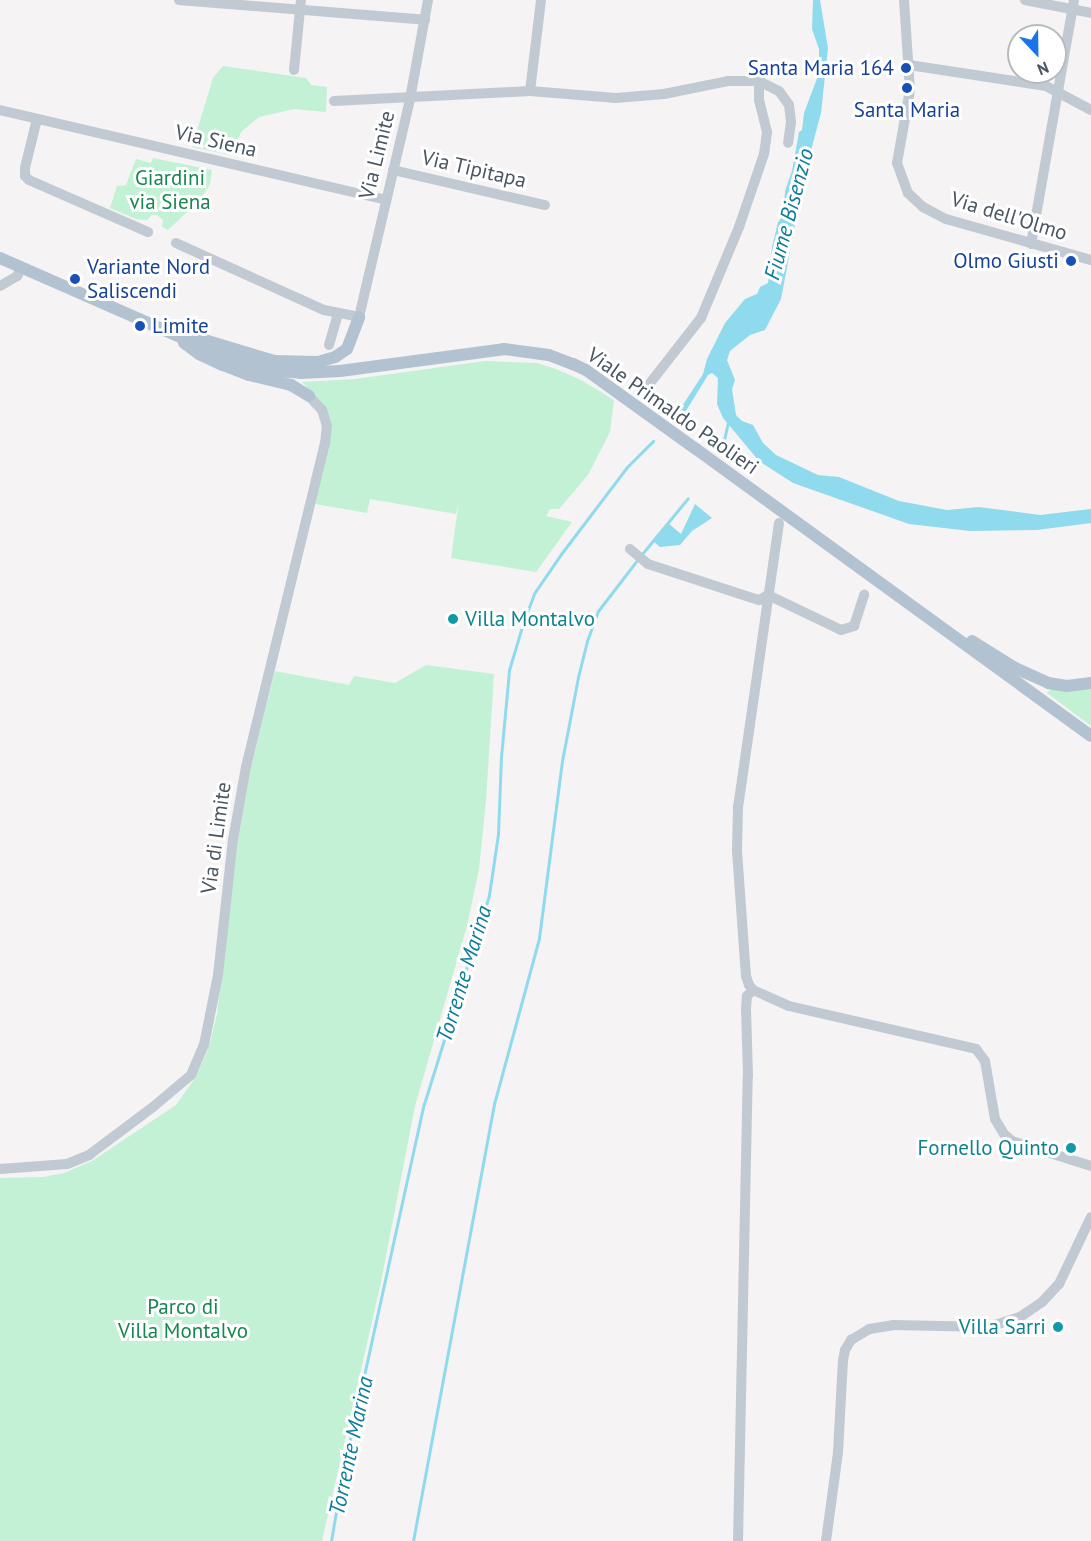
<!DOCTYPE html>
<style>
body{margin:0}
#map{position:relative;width:1091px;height:1541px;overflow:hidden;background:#f5f3f3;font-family:"PT Sans",sans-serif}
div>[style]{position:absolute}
.green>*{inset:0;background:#c3f1d5}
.water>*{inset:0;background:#90daee}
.stream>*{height:3px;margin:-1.5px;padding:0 1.5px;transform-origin:1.5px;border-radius:1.5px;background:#90daee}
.minor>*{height:10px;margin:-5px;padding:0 5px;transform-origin:5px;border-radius:5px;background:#c1cad2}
.major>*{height:12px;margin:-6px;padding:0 6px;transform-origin:6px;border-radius:6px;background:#b3c2d1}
.dots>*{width:16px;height:16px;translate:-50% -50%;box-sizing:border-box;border:3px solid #fff;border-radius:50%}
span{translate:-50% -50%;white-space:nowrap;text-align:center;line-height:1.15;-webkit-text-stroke:6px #fff;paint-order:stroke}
.transit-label{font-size:21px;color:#164399}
.right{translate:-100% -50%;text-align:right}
.left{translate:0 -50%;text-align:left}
.street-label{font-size:21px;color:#4a5661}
.park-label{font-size:21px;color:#17864f}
.culture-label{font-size:21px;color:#0d838f}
.water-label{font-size:22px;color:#0c7c9b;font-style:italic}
.north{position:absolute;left:1007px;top:24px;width:60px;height:60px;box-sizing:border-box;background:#fff;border:2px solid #b7bbc0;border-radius:50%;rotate:158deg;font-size:16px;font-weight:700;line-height:24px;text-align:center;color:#4a5661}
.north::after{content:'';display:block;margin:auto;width:21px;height:27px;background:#1a73e8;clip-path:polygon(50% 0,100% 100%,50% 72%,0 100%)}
</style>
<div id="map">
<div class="green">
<div style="clip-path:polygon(223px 66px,306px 78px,311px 85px,327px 87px,326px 112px,294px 109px,259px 117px,241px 132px,231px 155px,192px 147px,213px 78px)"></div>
<div style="clip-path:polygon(153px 158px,212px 170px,210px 184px,200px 200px,168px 230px,162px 227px,163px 220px,157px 215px,152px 215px,147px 220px,136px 219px,110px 208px,117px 186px,126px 185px,136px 159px,151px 163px)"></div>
<div style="clip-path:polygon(485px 361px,537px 363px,556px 369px,581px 380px,614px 400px,610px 432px,588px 475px,559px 509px,550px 509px,546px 516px,572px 522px,536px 572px,451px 558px,459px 500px,456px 514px,370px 499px,367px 513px,315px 504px,327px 440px,314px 394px,302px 382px,355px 379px)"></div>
<div style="clip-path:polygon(426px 665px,494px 674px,486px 801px,479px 869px,467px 926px,415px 1106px,381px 1282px,322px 1541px,0 1541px,0 1178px,43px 1177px,64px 1173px,92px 1161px,176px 1105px,195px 1078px,209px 1047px,217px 1014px,238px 841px,251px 768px,275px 671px,349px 685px,354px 676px,395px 683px)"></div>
<div style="clip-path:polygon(1091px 689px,1091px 726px,1047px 693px,1050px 690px)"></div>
</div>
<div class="water">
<div style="clip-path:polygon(813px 0,820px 0,828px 48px,821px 113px,805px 173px,781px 299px,765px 330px,750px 335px,730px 351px,727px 360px,735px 380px,732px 389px,736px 415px,742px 421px,753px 425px,763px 443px,776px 455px,818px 475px,839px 477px,899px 501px,947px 510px,979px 507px,1040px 515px,1091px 509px,1091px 523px,1037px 530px,970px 531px,909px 524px,793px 483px,759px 461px,723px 418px,717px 404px,718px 378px,712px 373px,708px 375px,681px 419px,675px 417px,703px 374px,707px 359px,725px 323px,745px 299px,757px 294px,760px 287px,768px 283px,772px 247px,778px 222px,783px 216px,785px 191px,792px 171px,799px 132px,802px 130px,804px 113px,819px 73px,819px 49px,812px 29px)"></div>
<div style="clip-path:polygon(695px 504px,712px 518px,692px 531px,680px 545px,660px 547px,653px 541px,668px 523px,681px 534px)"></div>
</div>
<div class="stream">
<div style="left:723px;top:444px;width:22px;rotate:-77deg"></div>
<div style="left:642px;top:554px;width:72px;rotate:-50.6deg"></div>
<div style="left:331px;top:1541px;width:71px;rotate:-80.3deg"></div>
<div style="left:343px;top:1471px;width:376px;rotate:-77.6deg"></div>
<div style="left:424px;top:1104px;width:219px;rotate:-72.7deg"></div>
<div style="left:489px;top:895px;width:62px;rotate:-81.6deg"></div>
<div style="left:498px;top:834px;width:77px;rotate:-87.8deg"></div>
<div style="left:501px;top:757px;width:87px;rotate:-84.7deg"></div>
<div style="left:509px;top:670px;width:52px;rotate:-73.3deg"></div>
<div style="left:524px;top:620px;width:30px;rotate:-69deg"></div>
<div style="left:535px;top:592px;width:46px;rotate:-55.6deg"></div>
<div style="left:561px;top:554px;width:109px;rotate:-52.8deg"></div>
<div style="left:627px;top:467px;width:37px;rotate:-45deg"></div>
<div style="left:413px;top:1541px;width:444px;rotate:-79.5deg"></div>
<div style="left:494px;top:1104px;width:172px;rotate:-74.8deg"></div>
<div style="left:539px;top:938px;width:178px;rotate:-82.6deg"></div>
<div style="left:562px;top:761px;width:86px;rotate:-79.2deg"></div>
<div style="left:578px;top:677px;width:37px;rotate:-76deg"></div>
<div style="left:587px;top:641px;width:32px;rotate:-70deg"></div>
<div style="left:598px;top:611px;width:66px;rotate:-52.4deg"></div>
</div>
<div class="minor">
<div style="left:179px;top:0;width:247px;rotate:4.6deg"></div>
<div style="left:904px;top:0;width:90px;rotate:86.2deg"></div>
<div style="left:910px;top:90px;width:74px;rotate:100.1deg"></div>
<div style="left:897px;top:163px;width:32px;rotate:70deg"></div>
<div style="left:908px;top:193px;width:21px;rotate:43deg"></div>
<div style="left:923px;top:207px;width:26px;rotate:28deg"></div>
<div style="left:946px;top:219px;width:151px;rotate:15.8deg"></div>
<div style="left:1025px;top:0;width:67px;rotate:11.1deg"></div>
<div style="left:909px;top:65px;width:139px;rotate:8.7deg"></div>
<div style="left:1046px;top:86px;width:51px;rotate:28.1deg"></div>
<div style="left:294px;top:70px;width:70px;rotate:-84.3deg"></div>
<div style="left:530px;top:91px;width:92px;rotate:-83.1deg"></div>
<div style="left:334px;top:101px;width:196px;rotate:-2.9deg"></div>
<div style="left:530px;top:91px;width:86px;rotate:4.7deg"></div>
<div style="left:616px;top:98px;width:48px;rotate:-4.8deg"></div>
<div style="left:664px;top:94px;width:65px;rotate:-11.5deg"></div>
<div style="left:728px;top:81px;width:31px"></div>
<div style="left:759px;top:81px;width:22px;rotate:27deg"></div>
<div style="left:779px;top:91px;width:17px;rotate:54deg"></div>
<div style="left:789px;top:105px;width:17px;rotate:83deg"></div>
<div style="left:791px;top:122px;width:21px;rotate:98deg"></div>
<div style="left:0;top:110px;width:396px;rotate:13.1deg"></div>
<div style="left:37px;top:119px;width:50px;rotate:103.8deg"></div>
<div style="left:25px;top:168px;width:8px;rotate:90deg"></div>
<div style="left:25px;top:176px;width:6px;rotate:45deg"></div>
<div style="left:29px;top:180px;width:130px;rotate:23.6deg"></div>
<div style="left:393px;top:170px;width:156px;rotate:13deg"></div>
<div style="left:176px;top:243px;width:162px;rotate:24.4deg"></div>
<div style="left:324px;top:310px;width:36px;rotate:11deg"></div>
<div style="left:359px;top:317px;width:224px;rotate:-76.8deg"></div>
<div style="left:410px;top:99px;width:101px;rotate:-79.7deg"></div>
<div style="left:1031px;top:244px;width:248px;rotate:-80deg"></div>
<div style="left:0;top:286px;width:20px;rotate:-30deg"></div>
<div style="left:17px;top:276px;width:9px;rotate:-58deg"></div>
<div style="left:329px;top:345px;width:33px;rotate:-74deg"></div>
<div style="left:647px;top:387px;width:88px;rotate:-52deg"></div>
<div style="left:701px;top:318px;width:99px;rotate:-67.3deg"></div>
<div style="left:739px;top:227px;width:77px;rotate:-71.1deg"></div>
<div style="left:764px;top:154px;width:22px;rotate:-82deg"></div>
<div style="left:767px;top:132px;width:33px;rotate:-104deg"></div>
<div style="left:759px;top:100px;width:19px;rotate:-90deg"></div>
<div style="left:779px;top:523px;width:286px;rotate:98.2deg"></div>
<div style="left:738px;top:806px;width:45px;rotate:91.3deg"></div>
<div style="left:737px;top:851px;width:125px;rotate:85.9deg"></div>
<div style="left:746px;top:976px;width:9px;rotate:72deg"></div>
<div style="left:749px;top:985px;width:6px;rotate:51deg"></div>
<div style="left:753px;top:990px;width:39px;rotate:24deg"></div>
<div style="left:789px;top:1006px;width:192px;rotate:12.9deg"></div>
<div style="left:976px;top:1049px;width:15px;rotate:53deg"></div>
<div style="left:985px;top:1061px;width:59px;rotate:80.2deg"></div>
<div style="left:995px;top:1119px;width:17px;rotate:59deg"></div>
<div style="left:1004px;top:1134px;width:11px;rotate:41deg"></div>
<div style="left:1012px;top:1141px;width:83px;rotate:17.6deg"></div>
<div style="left:630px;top:549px;width:23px;rotate:40deg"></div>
<div style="left:648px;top:564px;width:117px;rotate:18deg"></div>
<div style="left:759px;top:600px;width:10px;rotate:-29deg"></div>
<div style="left:768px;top:595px;width:81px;rotate:25.6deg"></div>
<div style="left:841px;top:630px;width:14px;rotate:-17deg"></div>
<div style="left:854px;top:626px;width:33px;rotate:-72deg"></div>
<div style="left:0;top:1169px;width:67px;rotate:-4.3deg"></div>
<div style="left:67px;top:1164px;width:24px;rotate:-22deg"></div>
<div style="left:89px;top:1155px;width:80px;rotate:-36.9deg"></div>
<div style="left:153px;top:1107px;width:50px;rotate:-40.1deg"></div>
<div style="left:191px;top:1075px;width:33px;rotate:-67deg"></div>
<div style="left:204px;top:1045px;width:71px;rotate:-78.7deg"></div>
<div style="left:218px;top:975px;width:136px;rotate:-83.7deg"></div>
<div style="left:233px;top:840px;width:74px;rotate:-79.9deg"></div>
<div style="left:246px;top:767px;width:333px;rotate:-76.3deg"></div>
<div style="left:325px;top:444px;width:18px;rotate:-84deg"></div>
<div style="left:327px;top:426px;width:17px;rotate:-107deg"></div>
<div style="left:322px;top:410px;width:19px;rotate:-133deg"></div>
<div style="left:738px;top:1541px;width:465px;rotate:-88.8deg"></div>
<div style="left:748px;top:1076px;width:67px;rotate:-91.7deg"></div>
<div style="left:746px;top:1009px;width:13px;rotate:-86deg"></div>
<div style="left:747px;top:996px;width:8px;rotate:-45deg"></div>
<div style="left:826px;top:1541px;width:90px;rotate:-82.3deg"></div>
<div style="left:838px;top:1452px;width:91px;rotate:-86.9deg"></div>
<div style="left:843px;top:1361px;width:11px;rotate:-80deg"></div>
<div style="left:845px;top:1350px;width:12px;rotate:-59deg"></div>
<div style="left:851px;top:1340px;width:21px;rotate:-31deg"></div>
<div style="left:869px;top:1329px;width:24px;rotate:-9deg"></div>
<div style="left:893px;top:1325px;width:96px;rotate:1.2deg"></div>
<div style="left:989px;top:1327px;width:33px;rotate:-18deg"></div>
<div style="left:1020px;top:1317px;width:27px;rotate:-34deg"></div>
<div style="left:1042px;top:1302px;width:25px;rotate:-47deg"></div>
<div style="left:1059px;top:1284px;width:74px;rotate:-64.5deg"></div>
</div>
<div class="major">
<div style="left:0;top:258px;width:239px;rotate:23.7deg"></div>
<div style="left:219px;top:354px;width:59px;rotate:16.9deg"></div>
<div style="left:275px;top:371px;width:26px;rotate:4deg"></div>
<div style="left:301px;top:373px;width:39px;rotate:-3deg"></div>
<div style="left:340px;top:371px;width:165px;rotate:-7.6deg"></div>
<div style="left:504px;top:349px;width:45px;rotate:7.6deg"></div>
<div style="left:549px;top:355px;width:26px;rotate:21deg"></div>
<div style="left:573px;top:364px;width:14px;rotate:25deg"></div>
<div style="left:586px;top:370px;width:135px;rotate:35.7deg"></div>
<div style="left:696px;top:449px;width:488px;rotate:36deg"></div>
<div style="left:198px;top:338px;width:79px;rotate:16.8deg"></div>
<div style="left:274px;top:361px;width:44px;rotate:1.3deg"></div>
<div style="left:318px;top:362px;width:18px;rotate:-16deg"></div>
<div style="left:335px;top:357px;width:14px;rotate:-34deg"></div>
<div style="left:347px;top:349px;width:34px;rotate:-69deg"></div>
<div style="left:184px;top:343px;width:19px;rotate:36deg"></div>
<div style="left:199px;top:354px;width:26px;rotate:25deg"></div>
<div style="left:223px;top:365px;width:28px;rotate:21deg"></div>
<div style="left:249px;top:375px;width:43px;rotate:13.4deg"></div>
<div style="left:291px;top:385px;width:21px;rotate:31deg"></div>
<div style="left:972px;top:641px;width:51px;rotate:32.1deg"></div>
<div style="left:1015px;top:668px;width:36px;rotate:24deg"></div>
<div style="left:1048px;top:683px;width:19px;rotate:9deg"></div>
<div style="left:1067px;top:686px;width:24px;rotate:-7deg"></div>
</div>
<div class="dots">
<div style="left:906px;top:68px;background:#1a4fb4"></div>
<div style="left:907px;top:88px;background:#1a4fb4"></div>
<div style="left:1071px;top:261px;background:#1a4fb4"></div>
<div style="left:75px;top:279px;background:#1a4fb4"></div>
<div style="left:140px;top:326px;background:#1a4fb4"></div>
<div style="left:453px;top:619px;background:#0f9aa8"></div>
<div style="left:1071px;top:1148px;background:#0f9aa8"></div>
<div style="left:1058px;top:1327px;background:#0f9aa8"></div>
</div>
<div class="transit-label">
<span class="right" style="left:894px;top:68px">Santa Maria 164</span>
<span style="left:907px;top:110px">Santa Maria</span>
<span class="right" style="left:1059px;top:261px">Olmo Giusti</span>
<span class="left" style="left:87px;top:279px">Variante Nord<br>Saliscendi</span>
<span class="left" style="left:152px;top:326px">Limite</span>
</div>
<div class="street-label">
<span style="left:216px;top:141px;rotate:13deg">Via Siena</span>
<span style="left:377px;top:155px;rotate:-76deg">Via Limite</span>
<span style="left:474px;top:169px;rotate:13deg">Via Tipitapa</span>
<span style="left:1009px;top:216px;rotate:17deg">Via dell'Olmo</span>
<span style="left:673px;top:411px;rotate:35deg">Viale Primaldo Paolieri</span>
<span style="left:216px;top:838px;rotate:-82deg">Via di Limite</span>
</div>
<div class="park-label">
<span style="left:170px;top:190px">Giardini<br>via Siena</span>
<span style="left:183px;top:1319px">Parco di<br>Villa Montalvo</span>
</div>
<div class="culture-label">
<span class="left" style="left:465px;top:619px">Villa Montalvo</span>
<span class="right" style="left:1059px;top:1148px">Fornello Quinto</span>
<span class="right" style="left:1046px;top:1327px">Villa Sarri</span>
</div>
<div class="water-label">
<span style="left:789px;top:214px;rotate:-75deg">Fiume Bisenzio</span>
<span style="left:464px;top:974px;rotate:-73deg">Torrente Marina</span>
<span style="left:351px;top:1446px;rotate:-78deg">Torrente Marina</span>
</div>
<div class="north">N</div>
</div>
